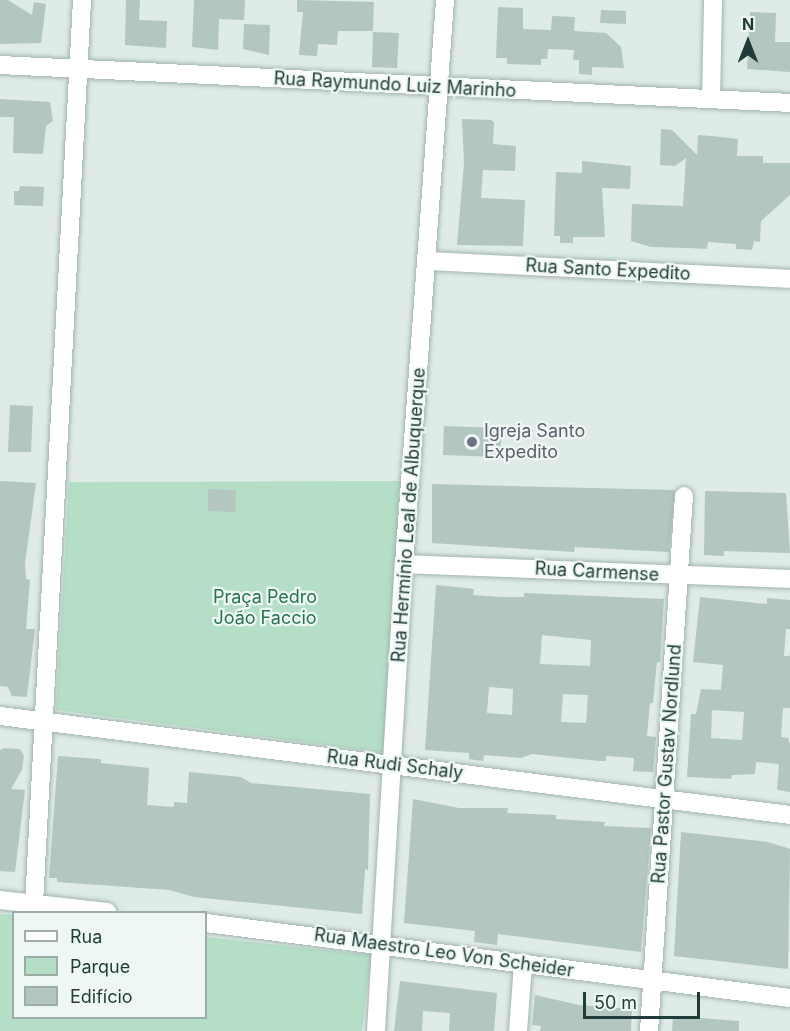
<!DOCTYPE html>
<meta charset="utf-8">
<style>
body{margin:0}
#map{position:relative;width:790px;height:1031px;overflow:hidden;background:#deebe7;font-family:Inter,sans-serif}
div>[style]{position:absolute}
.green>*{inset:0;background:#b5dec6}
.building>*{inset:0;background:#b3c6c0}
.roads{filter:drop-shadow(0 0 2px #a1b3af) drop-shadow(0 0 2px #a1b3af)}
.minor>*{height:18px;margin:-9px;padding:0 9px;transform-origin:9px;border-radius:9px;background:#fff}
.dots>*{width:16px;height:16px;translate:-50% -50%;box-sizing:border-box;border:3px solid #eff7f4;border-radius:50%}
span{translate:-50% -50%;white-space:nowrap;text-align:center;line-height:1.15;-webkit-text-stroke:4.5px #eff7f4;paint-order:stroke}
.street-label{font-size:18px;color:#1f3c38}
.worship-label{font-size:18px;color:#5b616d}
.left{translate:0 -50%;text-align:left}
.park-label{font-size:18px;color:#267550}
.legend{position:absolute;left:12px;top:911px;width:195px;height:108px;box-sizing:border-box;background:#eff7f4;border:2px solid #9caca9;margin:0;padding:8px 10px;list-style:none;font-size:18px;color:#1f3c38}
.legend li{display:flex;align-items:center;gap:12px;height:30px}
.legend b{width:30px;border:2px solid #9caca9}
.north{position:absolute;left:718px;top:12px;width:60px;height:60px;-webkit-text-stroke:4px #eff7f4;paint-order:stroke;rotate:0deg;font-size:16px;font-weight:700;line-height:24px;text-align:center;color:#1f3c38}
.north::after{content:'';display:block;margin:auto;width:21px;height:27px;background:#1f3c38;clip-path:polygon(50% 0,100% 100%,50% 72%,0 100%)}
.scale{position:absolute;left:583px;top:992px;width:117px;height:27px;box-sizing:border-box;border:3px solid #1f3c38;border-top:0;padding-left:8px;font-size:18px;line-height:21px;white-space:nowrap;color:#1f3c38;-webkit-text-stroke:4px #eff7f4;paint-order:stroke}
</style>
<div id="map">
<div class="green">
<div style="clip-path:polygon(403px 481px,386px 753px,56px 710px,69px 482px)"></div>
<div style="clip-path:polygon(0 914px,13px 915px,14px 1018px,206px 1018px,206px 937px,371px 955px,362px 1031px,0 1031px)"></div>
</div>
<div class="building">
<div style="clip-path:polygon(0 0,8px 0,32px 15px,34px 2px,46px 4px,41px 43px,0 44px)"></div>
<div style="clip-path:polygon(126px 0,140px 0,139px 20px,167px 21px,166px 48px,125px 45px)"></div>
<div style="clip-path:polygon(194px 0,245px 0,244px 20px,219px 19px,218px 50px,192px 47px)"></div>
<div style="clip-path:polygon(297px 0,374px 2px,373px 31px,338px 31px,337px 45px,318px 44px,317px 56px,299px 55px,303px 12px,297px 12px)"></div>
<div style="clip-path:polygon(498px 7px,523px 8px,523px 29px,551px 30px,552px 16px,575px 17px,574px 31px,606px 33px,621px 47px,624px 68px,592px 67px,592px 75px,579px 74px,579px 60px,573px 60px,574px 50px,548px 49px,547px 59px,541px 59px,541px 65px,507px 64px,507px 58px,496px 58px)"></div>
<div style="clip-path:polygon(601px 10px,626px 11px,626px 24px,600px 23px)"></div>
<div style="clip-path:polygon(750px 12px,776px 13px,775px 42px,790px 42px,790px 72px,747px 69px)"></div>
<div style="clip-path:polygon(244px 24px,270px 25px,269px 55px,243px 49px)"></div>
<div style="clip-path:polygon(373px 32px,399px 33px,397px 68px,372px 67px)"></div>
<div style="clip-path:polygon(0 99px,50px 102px,53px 121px,46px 126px,43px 154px,13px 153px,14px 117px,0 117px)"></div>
<div style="clip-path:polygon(462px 119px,491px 120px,494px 122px,493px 144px,516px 146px,515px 171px,483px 170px,481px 198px,525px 200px,523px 246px,457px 245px,464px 163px)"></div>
<div style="clip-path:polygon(661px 129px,672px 130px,697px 155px,698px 135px,712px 136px,738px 139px,737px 156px,763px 156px,763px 163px,790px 163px,790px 195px,761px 221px,760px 242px,754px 241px,752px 250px,736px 249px,736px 244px,708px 242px,707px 249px,688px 248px,651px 247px,631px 241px,632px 204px,683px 206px,686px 158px,675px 166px,660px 165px)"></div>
<div style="clip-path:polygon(582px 161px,631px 166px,630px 189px,602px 188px,605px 237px,573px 237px,573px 243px,560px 243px,560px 236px,554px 236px,556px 172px,582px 173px)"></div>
<div style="clip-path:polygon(20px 186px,44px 187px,43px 206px,14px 205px,14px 191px,19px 191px)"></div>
<div style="clip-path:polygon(10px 405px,33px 406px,31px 452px,8px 452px)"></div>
<div style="clip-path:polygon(444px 426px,502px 428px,500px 457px,443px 455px)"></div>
<div style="clip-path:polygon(0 481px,36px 483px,25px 564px,26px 579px,30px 580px,26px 629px,35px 629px,27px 697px,12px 696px,8px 687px,0 686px)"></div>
<div style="clip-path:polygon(432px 484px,675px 490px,669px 552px,575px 547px,574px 552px,432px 543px)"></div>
<div style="clip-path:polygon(208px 489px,236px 490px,235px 512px,208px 511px)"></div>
<div style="clip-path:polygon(705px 491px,786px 493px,790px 553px,724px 551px,724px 556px,704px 555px)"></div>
<div style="clip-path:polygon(evenodd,436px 585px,474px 589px,473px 595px,500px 597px,524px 597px,524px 593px,664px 599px,660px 662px,657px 662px,653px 703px,650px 703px,647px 736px,656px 737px,653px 772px,633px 771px,634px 758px,606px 756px,606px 761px,599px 761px,532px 754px,521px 758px,484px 755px,483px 761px,469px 759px,469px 753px,425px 750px,436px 585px,542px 635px,591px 640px,590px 666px,540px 664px,542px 635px,436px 585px,489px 687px,513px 689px,512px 715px,487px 713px,489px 687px,436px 585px,563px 694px,588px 695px,586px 723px,561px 722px,563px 694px)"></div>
<div style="clip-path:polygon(evenodd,700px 597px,767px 604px,767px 598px,790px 600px,790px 629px,786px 629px,784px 656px,790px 656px,790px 708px,783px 708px,781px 737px,788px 738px,790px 745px,790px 792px,777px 790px,779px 764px,756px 762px,755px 774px,732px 775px,731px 779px,687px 777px,691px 714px,696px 714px,701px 689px,721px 690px,723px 665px,693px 662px,700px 597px,712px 710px,744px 712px,742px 740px,711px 738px,712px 710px)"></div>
<div style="clip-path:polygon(4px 748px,20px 749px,24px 756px,22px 770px,11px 789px,25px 790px,15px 872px,0 871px,0 750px)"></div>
<div style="clip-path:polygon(58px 756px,101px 759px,101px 763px,149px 768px,147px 805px,174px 807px,174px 802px,187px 803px,189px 772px,241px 777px,251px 783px,370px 794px,368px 870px,365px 869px,362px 914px,194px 897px,169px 890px,57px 882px,57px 878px,49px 878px)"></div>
<div style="clip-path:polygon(413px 799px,459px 808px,508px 808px,507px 813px,556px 815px,556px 819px,605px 822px,604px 826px,651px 828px,641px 952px,498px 934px,497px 945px,474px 942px,475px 931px,404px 923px)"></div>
<div style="clip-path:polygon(681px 832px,768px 842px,790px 849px,788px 969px,674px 956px)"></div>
<div style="clip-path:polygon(400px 981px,497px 993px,494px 1031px,449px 1031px,450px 1013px,423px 1011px,422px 1031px,394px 1031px)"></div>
<div style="clip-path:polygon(535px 995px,579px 1005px,632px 1009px,631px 1031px,540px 1031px,541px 1026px,532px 1025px)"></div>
<div style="clip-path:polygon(673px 1016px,739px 1021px,739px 1031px,672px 1031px)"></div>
</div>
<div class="roads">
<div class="minor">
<div style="left:0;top:65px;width:791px;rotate:2.75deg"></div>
<div style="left:711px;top:99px;width:99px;rotate:-88.8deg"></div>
<div style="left:427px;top:261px;width:363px;rotate:2.8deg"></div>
<div style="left:404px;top:564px;width:386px;rotate:2.2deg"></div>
<div style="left:0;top:716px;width:796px;rotate:7.14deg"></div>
<div style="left:0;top:900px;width:108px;rotate:6.4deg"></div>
<div style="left:34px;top:904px;width:905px;rotate:-86.96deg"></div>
<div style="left:206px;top:923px;width:589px;rotate:7.32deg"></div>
<div style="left:376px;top:1031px;width:468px;rotate:-86.6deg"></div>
<div style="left:404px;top:564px;width:565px;rotate:-85.84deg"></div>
<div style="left:518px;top:1031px;width:67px;rotate:-85.7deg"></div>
<div style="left:649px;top:1031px;width:536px;rotate:-86.26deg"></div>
</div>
</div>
<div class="dots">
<div style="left:472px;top:442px;background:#6b7280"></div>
</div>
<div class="street-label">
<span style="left:395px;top:85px;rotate:3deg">Rua Raymundo Luiz Marinho</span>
<span style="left:608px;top:270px;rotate:3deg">Rua Santo Expedito</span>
<span style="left:409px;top:515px;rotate:-86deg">Rua Hermínio Leal de Albuquerque</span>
<span style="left:597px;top:572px;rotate:3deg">Rua Carmense</span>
<span style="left:667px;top:764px;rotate:-86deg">Rua Pastor Gustav Nordlund</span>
<span style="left:395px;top:765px;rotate:7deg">Rua Rudi Schaly</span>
<span style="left:444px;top:953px;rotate:8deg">Rua Maestro Leo Von Scheider</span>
</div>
<div class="worship-label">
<span class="left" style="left:484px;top:442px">Igreja Santo<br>Expedito</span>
</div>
<div class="park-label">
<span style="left:265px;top:608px">Praça Pedro<br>João Faccio</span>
</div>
<ul class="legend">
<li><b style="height:8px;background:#fff"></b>Rua</li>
<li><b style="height:16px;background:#b5dec6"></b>Parque</li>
<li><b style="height:16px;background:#b3c6c0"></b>Edifício</li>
</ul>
<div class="north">N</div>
<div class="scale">50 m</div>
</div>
